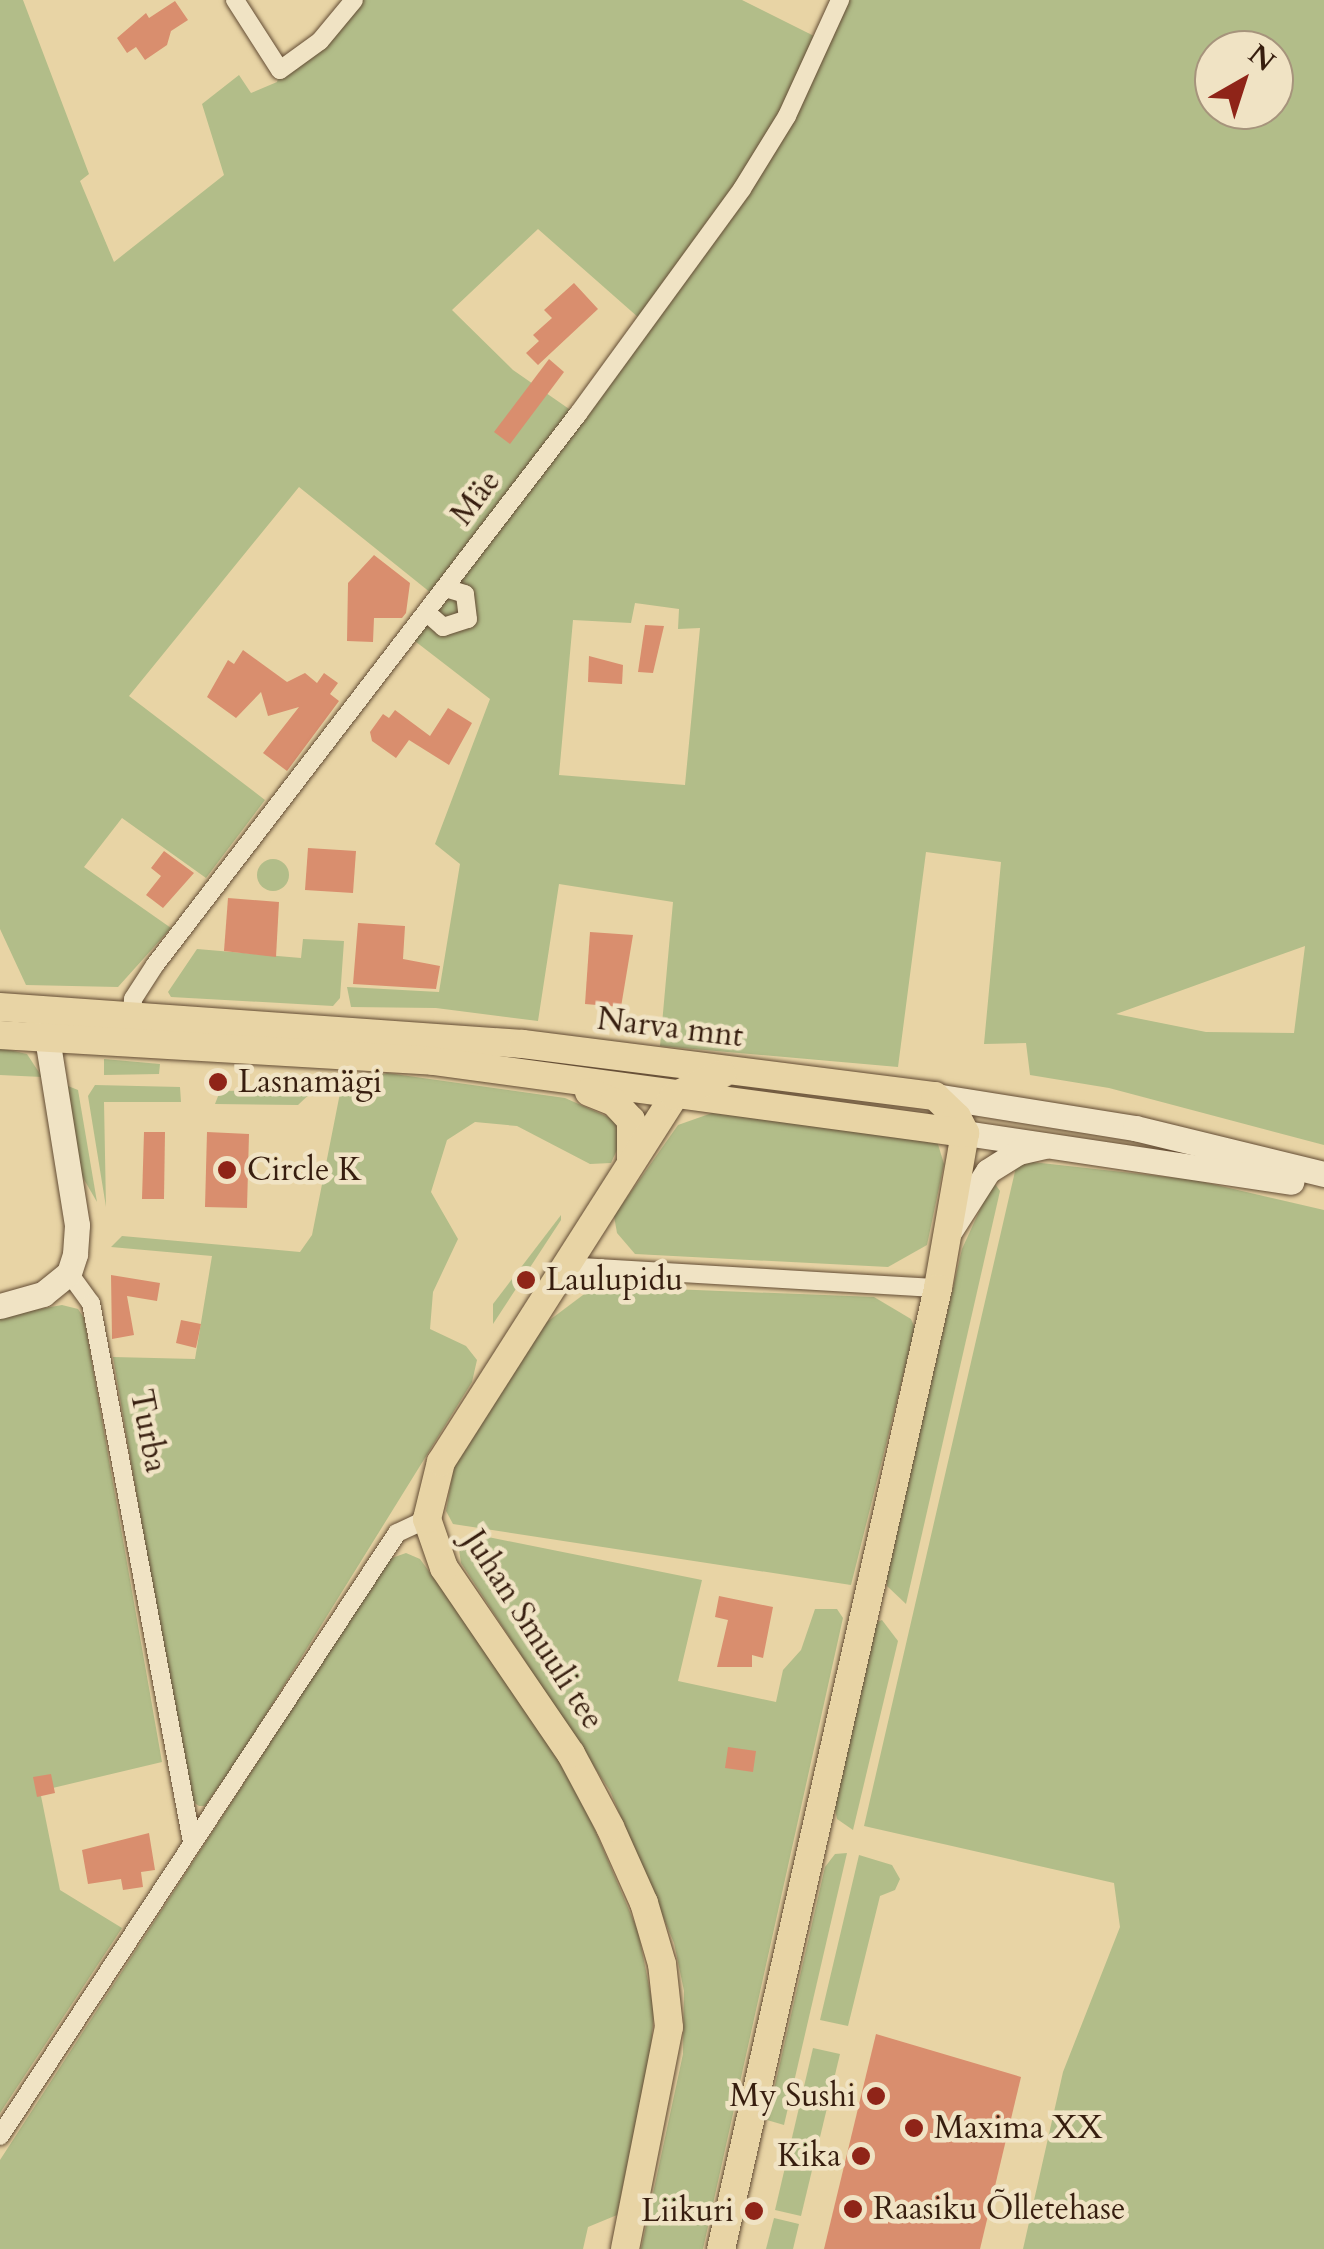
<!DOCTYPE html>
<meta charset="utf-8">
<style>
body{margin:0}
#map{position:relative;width:1324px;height:2249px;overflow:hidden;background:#e8d4a5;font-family:Cardo,serif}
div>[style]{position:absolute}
.green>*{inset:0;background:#b2bd89}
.round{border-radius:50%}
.building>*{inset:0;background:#d98e6e}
.roads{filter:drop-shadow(0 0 2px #634c34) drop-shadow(0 0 2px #634c34)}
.street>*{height:18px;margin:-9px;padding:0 9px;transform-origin:9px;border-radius:9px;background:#f0e3c4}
.secondary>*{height:25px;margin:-12.5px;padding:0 12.5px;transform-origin:12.5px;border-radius:12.5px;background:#f0e3c4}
.primary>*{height:28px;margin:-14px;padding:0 14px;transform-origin:14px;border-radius:14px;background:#e8d4a5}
.dots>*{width:28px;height:28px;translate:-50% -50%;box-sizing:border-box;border:5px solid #f0e3c4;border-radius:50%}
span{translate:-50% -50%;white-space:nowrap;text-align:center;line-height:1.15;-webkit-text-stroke:9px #f0e3c4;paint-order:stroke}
.street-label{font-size:32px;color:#371e0f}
.poi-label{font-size:32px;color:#371e0f}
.left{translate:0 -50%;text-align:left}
.right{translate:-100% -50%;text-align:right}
.north{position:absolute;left:1194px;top:30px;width:100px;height:100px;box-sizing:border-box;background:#f0e3c4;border:2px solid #a6947c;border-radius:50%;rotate:39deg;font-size:28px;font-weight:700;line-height:40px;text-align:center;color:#371e0f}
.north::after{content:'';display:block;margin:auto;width:35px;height:45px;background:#8f2418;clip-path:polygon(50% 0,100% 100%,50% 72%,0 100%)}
</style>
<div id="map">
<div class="green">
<div style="clip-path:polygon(evenodd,0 0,23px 0,89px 174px,80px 181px,114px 262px,224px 175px,202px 104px,239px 75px,251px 93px,277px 82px,280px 70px,354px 0,742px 0,820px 39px,840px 0,1324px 0,1324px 1145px,1109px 1088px,1030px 1075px,1026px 1043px,984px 1044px,1001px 862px,926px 852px,898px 1067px,660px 1046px,673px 902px,559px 884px,538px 1021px,436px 1008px,351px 1007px,347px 987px,439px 992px,460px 864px,435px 844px,490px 699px,407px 635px,436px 597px,299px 487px,129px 696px,265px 800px,206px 878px,122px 818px,84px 867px,171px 928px,118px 987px,26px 985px,0 929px,0 0,1214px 50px,1274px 50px,1274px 110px,1214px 110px,1214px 50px,0 0,538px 229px,639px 318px,572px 411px,513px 370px,452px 310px,538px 229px,0 0,635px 603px,679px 609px,678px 629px,700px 628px,685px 785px,559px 775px,573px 620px,631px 623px,635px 603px,0 0,1305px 946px,1294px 1033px,1206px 1032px,1116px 1014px,1305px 946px)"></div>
<div class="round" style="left:257px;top:859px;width:32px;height:32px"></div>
<div style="clip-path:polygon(303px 939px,344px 941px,340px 998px,333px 1006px,171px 997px,168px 992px,197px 949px,301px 958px)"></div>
<div style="clip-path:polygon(0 1048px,27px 1054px,42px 1077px,0 1075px)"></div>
<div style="clip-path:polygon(104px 1059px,160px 1064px,159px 1074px,104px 1075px)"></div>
<div style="clip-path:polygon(387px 1073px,565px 1098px,615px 1120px,620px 1143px,611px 1163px,590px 1164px,517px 1126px,475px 1122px,447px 1140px,431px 1192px,458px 1239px,433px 1292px,430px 1329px,466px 1346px,477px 1360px,472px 1382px,244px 1750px,205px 1806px,199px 1806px,189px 1799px,113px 1357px,195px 1359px,212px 1256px,111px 1247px,122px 1236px,300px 1252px,312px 1235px,341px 1088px)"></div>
<div style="clip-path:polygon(95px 1085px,180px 1087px,181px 1102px,104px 1102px,106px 1207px,88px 1096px)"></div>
<div style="clip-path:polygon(68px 1086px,78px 1090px,97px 1202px,82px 1176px)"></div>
<div style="clip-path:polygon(314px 1090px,298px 1105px,215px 1104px,220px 1091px)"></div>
<div style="clip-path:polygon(712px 1113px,937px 1141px,944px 1164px,927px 1245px,888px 1267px,635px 1254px,617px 1233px,614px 1216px,678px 1125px)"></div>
<div style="clip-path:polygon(1032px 1162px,1195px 1180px,1324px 1210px,1324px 2249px,1023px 2249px,1063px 2072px,1120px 1927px,1114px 1883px,864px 1826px,1016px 1167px)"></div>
<div style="clip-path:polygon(993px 1181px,1000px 1191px,906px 1604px,887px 1586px,887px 1571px,962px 1249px)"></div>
<div style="clip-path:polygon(561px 1215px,561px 1220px,493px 1324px,493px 1304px)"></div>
<div style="clip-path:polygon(622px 1287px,874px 1297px,911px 1319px,915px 1328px,851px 1585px,453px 1524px,446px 1511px,455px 1460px,547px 1322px,587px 1292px)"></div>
<div style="clip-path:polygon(62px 1305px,78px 1309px,84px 1318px,162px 1762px,40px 1791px,60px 1890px,122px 1928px,0 2113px,0 1316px)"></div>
<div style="clip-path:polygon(488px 1537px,702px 1580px,678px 1681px,776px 1702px,783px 1670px,801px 1650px,815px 1609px,837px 1609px,843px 1618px,703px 2249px,641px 2249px,683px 2054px,684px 1991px,674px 1943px,610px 1791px,461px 1563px,458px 1543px)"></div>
<div style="clip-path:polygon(406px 1553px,420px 1559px,543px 1728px,580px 1795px,638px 1931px,654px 2011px,651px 2047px,617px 2215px,588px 2227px,583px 2249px,0 2249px,0 2160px,389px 1559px)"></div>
<div style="clip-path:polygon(882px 1620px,898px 1641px,853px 1830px,837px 1819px,833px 1799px,875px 1623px)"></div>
<div style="clip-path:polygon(847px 1853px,784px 2125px,767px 2120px,825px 1867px,835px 1854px)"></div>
<div style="clip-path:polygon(859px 1855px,892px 1865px,900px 1879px,895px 1890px,880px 1896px,848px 2026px,820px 2020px)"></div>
<div style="clip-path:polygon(813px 2048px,840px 2054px,801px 2216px,775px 2210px)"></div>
<div style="clip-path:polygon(774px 2218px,799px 2224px,793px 2249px,766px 2249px)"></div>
</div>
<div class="building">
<div style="clip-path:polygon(175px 1px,188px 20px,171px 31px,167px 45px,145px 60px,136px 47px,127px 53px,117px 38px,146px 13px,149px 18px)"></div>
<div style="clip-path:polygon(574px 283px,598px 309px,538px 365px,526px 353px,539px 341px,533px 335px,552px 318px,544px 310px)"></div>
<div style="clip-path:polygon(549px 359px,564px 372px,510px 444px,494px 432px)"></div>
<div style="clip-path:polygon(374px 555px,410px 583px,406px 613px,402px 618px,374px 618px,373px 642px,347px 641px,348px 583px)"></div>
<div style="clip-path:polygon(645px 625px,664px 626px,653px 673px,638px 672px)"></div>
<div style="clip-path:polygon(243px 650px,287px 682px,305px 673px,317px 683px,324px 673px,338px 683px,330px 694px,339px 701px,287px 771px,263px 753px,299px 707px,268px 716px,261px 692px,236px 718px,207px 697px,228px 660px,234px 664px)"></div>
<div style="clip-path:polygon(589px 656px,623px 665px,622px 684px,588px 682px)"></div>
<div style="clip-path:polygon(448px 708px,472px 723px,449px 765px,409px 740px,396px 758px,372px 741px,370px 732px,383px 714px,389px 718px,395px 710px,430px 736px)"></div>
<div style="clip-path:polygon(308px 848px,356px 851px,353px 893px,305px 890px)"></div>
<div style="clip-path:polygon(164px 851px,194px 873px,163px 908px,146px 895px,161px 876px,151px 868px)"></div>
<div style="clip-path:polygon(228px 898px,279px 902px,276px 957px,224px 951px)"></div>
<div style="clip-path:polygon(358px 923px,405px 926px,403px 959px,440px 966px,436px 989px,353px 984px)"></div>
<div style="clip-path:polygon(590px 932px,633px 935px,621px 1007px,585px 1004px)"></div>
<div style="clip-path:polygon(144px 1132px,165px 1132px,164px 1199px,142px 1199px)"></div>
<div style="clip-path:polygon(207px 1132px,249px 1134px,247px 1208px,205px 1207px)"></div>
<div style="clip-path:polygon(111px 1275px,160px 1283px,157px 1301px,127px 1296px,134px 1335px,112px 1339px)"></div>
<div style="clip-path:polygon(181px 1320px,201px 1324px,196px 1348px,176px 1343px)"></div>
<div style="clip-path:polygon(719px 1596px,773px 1607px,763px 1658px,752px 1655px,752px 1667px,717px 1667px,728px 1620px,715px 1617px)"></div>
<div style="clip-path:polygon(728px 1747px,756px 1751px,753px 1772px,725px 1768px)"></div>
<div style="clip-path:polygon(51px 1774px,55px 1793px,37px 1797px,33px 1777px)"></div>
<div style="clip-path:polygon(149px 1833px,155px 1870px,141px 1872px,143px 1887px,123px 1890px,121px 1879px,88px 1884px,82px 1850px)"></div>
<div style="clip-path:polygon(876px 2034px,1021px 2077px,980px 2249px,824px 2249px)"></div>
</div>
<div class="roads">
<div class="street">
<div style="left:235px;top:0;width:83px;rotate:57.3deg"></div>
<div style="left:280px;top:70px;width:49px;rotate:-35.9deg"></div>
<div style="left:320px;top:41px;width:53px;rotate:-50.3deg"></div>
<div style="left:426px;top:612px;width:23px;rotate:41deg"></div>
<div style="left:443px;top:627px;width:26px;rotate:-18deg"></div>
<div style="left:468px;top:619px;width:25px;rotate:-97deg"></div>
<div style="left:465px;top:594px;width:21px;rotate:-163deg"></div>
<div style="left:132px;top:1027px;width:28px;rotate:-88deg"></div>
<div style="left:133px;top:999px;width:40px;rotate:-57.1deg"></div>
<div style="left:155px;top:965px;width:695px;rotate:-52.49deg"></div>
<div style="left:578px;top:414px;width:278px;rotate:-53.9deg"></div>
<div style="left:742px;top:189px;width:86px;rotate:-58.3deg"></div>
<div style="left:787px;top:116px;width:128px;rotate:-65.4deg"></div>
<div style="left:564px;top:1266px;width:375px;rotate:3.4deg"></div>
<div style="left:69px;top:1273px;width:37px;rotate:54deg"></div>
<div style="left:91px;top:1303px;width:548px;rotate:79.39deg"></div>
<div style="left:0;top:2136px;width:722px;rotate:-56.64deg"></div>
<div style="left:397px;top:1533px;width:33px;rotate:-25deg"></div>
</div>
<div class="secondary">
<div style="left:935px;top:1096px;width:203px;rotate:9.1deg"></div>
<div style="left:1135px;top:1128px;width:195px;rotate:13.7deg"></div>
<div style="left:965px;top:1133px;width:330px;rotate:8.5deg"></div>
<div style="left:949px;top:1232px;width:72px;rotate:-57.4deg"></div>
<div style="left:988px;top:1171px;width:36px;rotate:-32deg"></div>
<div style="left:1018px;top:1152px;width:28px;rotate:-13deg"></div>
<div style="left:0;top:1306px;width:45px;rotate:-15.6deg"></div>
<div style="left:43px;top:1294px;width:33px;rotate:-39deg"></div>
<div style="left:69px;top:1273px;width:20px;rotate:-72deg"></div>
<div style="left:75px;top:1254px;width:29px;rotate:-86deg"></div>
<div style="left:77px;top:1225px;width:208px;rotate:-99.1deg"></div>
</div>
<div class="primary">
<div style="left:0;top:1007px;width:524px;rotate:4.05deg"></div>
<div style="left:523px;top:1044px;width:415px;rotate:7.2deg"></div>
<div style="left:935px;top:1096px;width:30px;rotate:44deg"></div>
<div style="left:957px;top:1117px;width:18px;rotate:63deg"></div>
<div style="left:965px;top:1133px;width:157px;rotate:99.9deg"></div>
<div style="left:938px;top:1288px;width:985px;rotate:102.72deg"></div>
<div style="left:0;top:1035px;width:434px;rotate:3.4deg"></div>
<div style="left:433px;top:1061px;width:537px;rotate:7.71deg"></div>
<div style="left:589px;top:1092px;width:27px;rotate:22deg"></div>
<div style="left:614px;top:1102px;width:25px;rotate:47deg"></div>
<div style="left:631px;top:1120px;width:39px;rotate:90deg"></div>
<div style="left:625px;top:2249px;width:226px;rotate:-78.8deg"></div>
<div style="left:669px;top:2027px;width:63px;rotate:-96.3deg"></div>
<div style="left:662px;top:1964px;width:64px;rotate:-106.4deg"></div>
<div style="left:644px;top:1903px;width:83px;rotate:-114.1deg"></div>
<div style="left:610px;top:1827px;width:83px;rotate:-118.1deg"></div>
<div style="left:571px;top:1754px;width:225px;rotate:-124.3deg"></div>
<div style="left:444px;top:1568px;width:52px;rotate:-109.1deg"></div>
<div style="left:427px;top:1519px;width:59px;rotate:-76.2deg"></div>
<div style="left:441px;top:1462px;width:434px;rotate:-57.5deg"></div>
<div style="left:674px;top:1096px;width:53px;rotate:-24.6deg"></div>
</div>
</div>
<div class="dots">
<div style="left:218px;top:1082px;background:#8f2418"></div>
<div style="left:227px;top:1170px;background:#8f2418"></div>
<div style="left:526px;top:1280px;background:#8f2418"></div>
<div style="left:876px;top:2096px;background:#8f2418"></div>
<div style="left:914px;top:2128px;background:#8f2418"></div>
<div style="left:861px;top:2156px;background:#8f2418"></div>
<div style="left:853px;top:2209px;background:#8f2418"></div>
<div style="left:754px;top:2211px;background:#8f2418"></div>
</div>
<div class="street-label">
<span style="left:476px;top:498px;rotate:-53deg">Mäe</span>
<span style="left:670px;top:1028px;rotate:7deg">Narva mnt</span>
<span style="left:148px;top:1431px;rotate:79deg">Turba</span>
<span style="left:533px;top:1630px;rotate:57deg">Juhan Smuuli tee</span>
</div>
<div class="poi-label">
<span class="left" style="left:238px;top:1082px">Lasnamägi</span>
<span class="left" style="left:247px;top:1170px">Circle K</span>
<span class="left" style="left:546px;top:1280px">Laulupidu</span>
<span class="right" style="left:856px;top:2096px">My Sushi</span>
<span class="left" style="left:934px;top:2128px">Maxima XX</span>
<span class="right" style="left:841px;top:2156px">Kika</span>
<span class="left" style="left:873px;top:2209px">Raasiku Õlletehase</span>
<span class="right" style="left:734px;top:2211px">Liikuri</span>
</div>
<div class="north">N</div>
</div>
